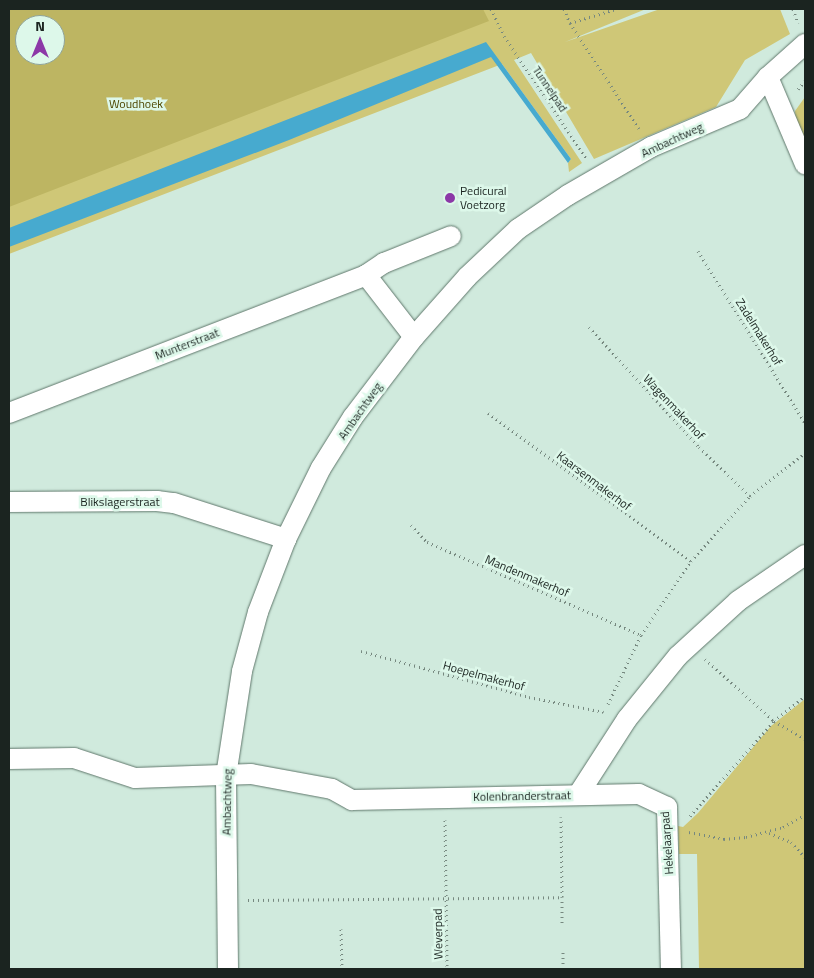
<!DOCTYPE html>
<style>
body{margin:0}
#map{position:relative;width:814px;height:978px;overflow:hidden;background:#d0eadd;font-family:"Titillium Web",sans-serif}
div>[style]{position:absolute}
.green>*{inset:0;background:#cfc777}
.forest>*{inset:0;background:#bdb562}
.water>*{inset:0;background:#47aacf}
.path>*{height:3px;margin-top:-1.5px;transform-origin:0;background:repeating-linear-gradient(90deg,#76887f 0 1px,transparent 0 5px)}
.roads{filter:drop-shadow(0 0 1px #5f776b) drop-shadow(0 0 1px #5f776b)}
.minor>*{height:20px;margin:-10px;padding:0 10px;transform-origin:10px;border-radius:10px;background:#fff}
.dots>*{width:14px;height:14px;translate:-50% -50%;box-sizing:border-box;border:2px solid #ddf8ea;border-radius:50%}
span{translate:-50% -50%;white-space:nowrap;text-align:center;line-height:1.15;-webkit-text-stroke:5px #ddf8ea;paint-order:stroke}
.street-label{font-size:12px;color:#1b2420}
.park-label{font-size:12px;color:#4d4601}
.poi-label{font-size:12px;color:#1b2420}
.left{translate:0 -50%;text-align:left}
.frame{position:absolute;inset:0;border:10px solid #1b2420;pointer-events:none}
.north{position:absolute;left:15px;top:15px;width:50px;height:50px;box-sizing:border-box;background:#ddf8ea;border:1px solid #8fa399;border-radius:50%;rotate:0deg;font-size:14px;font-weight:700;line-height:20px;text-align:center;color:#1b2420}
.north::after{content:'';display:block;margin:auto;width:18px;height:22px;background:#8c38a7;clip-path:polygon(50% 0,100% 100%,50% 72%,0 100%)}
</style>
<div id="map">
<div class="green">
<div style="clip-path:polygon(evenodd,9px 9px,646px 9px,565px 42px,660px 9px,780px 9px,790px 34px,745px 60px,716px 107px,594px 159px,531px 53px,514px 60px,582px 163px,569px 172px,568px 163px,571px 159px,502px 64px,9px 254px,9px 9px,25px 25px,55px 25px,55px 55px,25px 55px,25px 25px)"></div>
<div style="clip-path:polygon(805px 97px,805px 143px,796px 124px,795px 111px)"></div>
<div style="clip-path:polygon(805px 699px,805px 969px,699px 969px,697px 854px,679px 854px,678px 826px,683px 827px,698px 813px,771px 726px)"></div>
</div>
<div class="forest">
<div style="clip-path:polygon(evenodd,9px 9px,483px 9px,489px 21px,9px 207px,9px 9px,25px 25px,55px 25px,55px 55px,25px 55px,25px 25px)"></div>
</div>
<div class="water">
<div style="clip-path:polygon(486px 42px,571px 159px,568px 163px,491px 57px,289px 140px,9px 247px,9px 228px)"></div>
</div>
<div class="path">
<div style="left:491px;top:9px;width:30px;rotate:64deg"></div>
<div style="left:504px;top:36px;width:147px;rotate:56.1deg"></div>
<div style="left:564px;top:9px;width:15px;rotate:67deg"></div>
<div style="left:570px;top:23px;width:48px;rotate:-16.9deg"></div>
<div style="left:793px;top:9px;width:15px;rotate:70deg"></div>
<div style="left:570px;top:23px;width:126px;rotate:56.9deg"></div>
<div style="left:798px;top:89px;width:11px;rotate:-49deg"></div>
<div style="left:698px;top:251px;width:203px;rotate:58.1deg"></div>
<div style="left:589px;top:327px;width:163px;rotate:47.5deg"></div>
<div style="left:699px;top:447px;width:71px;rotate:43.9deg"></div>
<div style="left:488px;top:413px;width:251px;rotate:36.1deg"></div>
<div style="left:411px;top:525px;width:23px;rotate:47deg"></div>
<div style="left:427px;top:542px;width:233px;rotate:23.5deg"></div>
<div style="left:361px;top:651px;width:174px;rotate:15.3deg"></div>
<div style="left:529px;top:697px;width:76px;rotate:11.3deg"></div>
<div style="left:705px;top:659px;width:93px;rotate:41.9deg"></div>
<div style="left:774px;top:721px;width:36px;rotate:30deg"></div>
<div style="left:608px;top:704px;width:76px;rotate:-64.4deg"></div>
<div style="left:641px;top:635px;width:89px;rotate:-56deg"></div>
<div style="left:691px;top:561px;width:88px;rotate:-47.8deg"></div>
<div style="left:750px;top:496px;width:70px;rotate:-38deg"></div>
<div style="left:690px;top:816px;width:127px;rotate:-48.5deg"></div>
<div style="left:774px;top:721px;width:40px;rotate:-39deg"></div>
<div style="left:445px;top:820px;width:149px;rotate:89.2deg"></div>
<div style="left:689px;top:832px;width:36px;rotate:11deg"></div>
<div style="left:724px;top:839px;width:22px;rotate:-5deg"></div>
<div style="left:746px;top:837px;width:38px;rotate:-15deg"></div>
<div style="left:783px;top:827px;width:25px;rotate:-29deg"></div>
<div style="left:769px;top:833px;width:24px;rotate:22deg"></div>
<div style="left:791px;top:842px;width:21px;rotate:47deg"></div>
<div style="left:562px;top:897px;width:29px;rotate:90deg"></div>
<div style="left:248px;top:900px;width:314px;rotate:-0.5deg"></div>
<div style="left:562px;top:897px;width:80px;rotate:-90.7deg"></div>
<div style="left:341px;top:929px;width:40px;rotate:88.6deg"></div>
<div style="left:563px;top:952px;width:17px;rotate:90deg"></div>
</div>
<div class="roads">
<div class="minor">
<div style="left:768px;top:77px;width:95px;rotate:67deg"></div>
<div style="left:366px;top:275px;width:78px;rotate:52.3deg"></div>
<div style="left:9px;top:413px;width:383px;rotate:-21.1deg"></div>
<div style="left:366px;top:275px;width:22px;rotate:-34deg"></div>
<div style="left:384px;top:263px;width:72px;rotate:-21.9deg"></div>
<div style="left:9px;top:502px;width:148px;rotate:-0.4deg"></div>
<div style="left:157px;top:501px;width:17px;rotate:7deg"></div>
<div style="left:174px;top:503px;width:118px;rotate:17.8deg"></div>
<div style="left:9px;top:759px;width:65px;rotate:-0.9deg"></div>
<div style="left:74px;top:758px;width:64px;rotate:18.2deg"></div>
<div style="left:135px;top:778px;width:116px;rotate:-2deg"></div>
<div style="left:251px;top:774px;width:82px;rotate:10.5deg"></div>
<div style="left:332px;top:789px;width:23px;rotate:29deg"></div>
<div style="left:352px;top:800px;width:287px;rotate:-1.2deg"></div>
<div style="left:639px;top:794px;width:31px;rotate:25deg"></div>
<div style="left:667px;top:807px;width:162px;rotate:88.6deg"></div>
<div style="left:578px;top:795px;width:90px;rotate:-57.2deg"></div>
<div style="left:627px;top:719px;width:81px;rotate:-51deg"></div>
<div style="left:678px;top:656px;width:81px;rotate:-42.5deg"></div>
<div style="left:738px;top:601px;width:81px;rotate:-34.5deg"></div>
<div style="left:228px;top:969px;width:193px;rotate:-90.6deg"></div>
<div style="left:226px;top:776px;width:106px;rotate:-81.3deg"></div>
<div style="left:242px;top:671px;width:61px;rotate:-74.8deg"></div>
<div style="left:258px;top:612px;width:78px;rotate:-69deg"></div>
<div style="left:286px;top:539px;width:79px;rotate:-63.8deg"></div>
<div style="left:321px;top:468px;width:60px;rotate:-57.9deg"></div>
<div style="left:353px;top:417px;width:101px;rotate:-52.7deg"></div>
<div style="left:414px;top:337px;width:80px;rotate:-48.5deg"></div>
<div style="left:467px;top:277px;width:70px;rotate:-43.3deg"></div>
<div style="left:518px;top:229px;width:60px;rotate:-34.2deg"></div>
<div style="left:568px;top:195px;width:96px;rotate:-30deg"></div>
<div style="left:651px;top:147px;width:97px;rotate:-23.1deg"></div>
<div style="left:740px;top:109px;width:43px;rotate:-48.8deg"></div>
<div style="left:768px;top:77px;width:50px;rotate:-41.7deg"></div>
</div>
</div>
<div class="dots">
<div style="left:450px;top:198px;background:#8c38a7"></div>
</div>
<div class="street-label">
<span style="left:550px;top:89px;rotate:56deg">Tunnelpad</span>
<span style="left:672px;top:140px;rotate:-25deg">Ambachtweg</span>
<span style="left:759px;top:332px;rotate:58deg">Zadelmakerhof</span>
<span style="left:187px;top:344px;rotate:-21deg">Munterstraat</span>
<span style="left:674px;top:407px;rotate:47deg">Wagenmakerhof</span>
<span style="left:360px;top:411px;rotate:-55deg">Ambachtweg</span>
<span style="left:594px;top:481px;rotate:37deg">Kaarsenmakerhof</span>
<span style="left:120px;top:502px">Blikslagerstraat</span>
<span style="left:527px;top:576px;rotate:23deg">Mandenmakerhof</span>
<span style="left:484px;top:676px;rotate:15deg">Hoepelmakerhof</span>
<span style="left:522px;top:796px;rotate:-1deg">Kolenbranderstraat</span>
<span style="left:227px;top:802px;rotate:-89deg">Ambachtweg</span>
<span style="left:667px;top:843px;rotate:-94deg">Hekelaarpad</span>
<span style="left:438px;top:934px;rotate:-91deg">Weverpad</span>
</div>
<div class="park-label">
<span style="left:136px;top:104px">Woudhoek</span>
</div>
<div class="poi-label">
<span class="left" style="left:460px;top:198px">Pedicural<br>Voetzorg</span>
</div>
<div class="frame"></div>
<div class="north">N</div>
</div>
